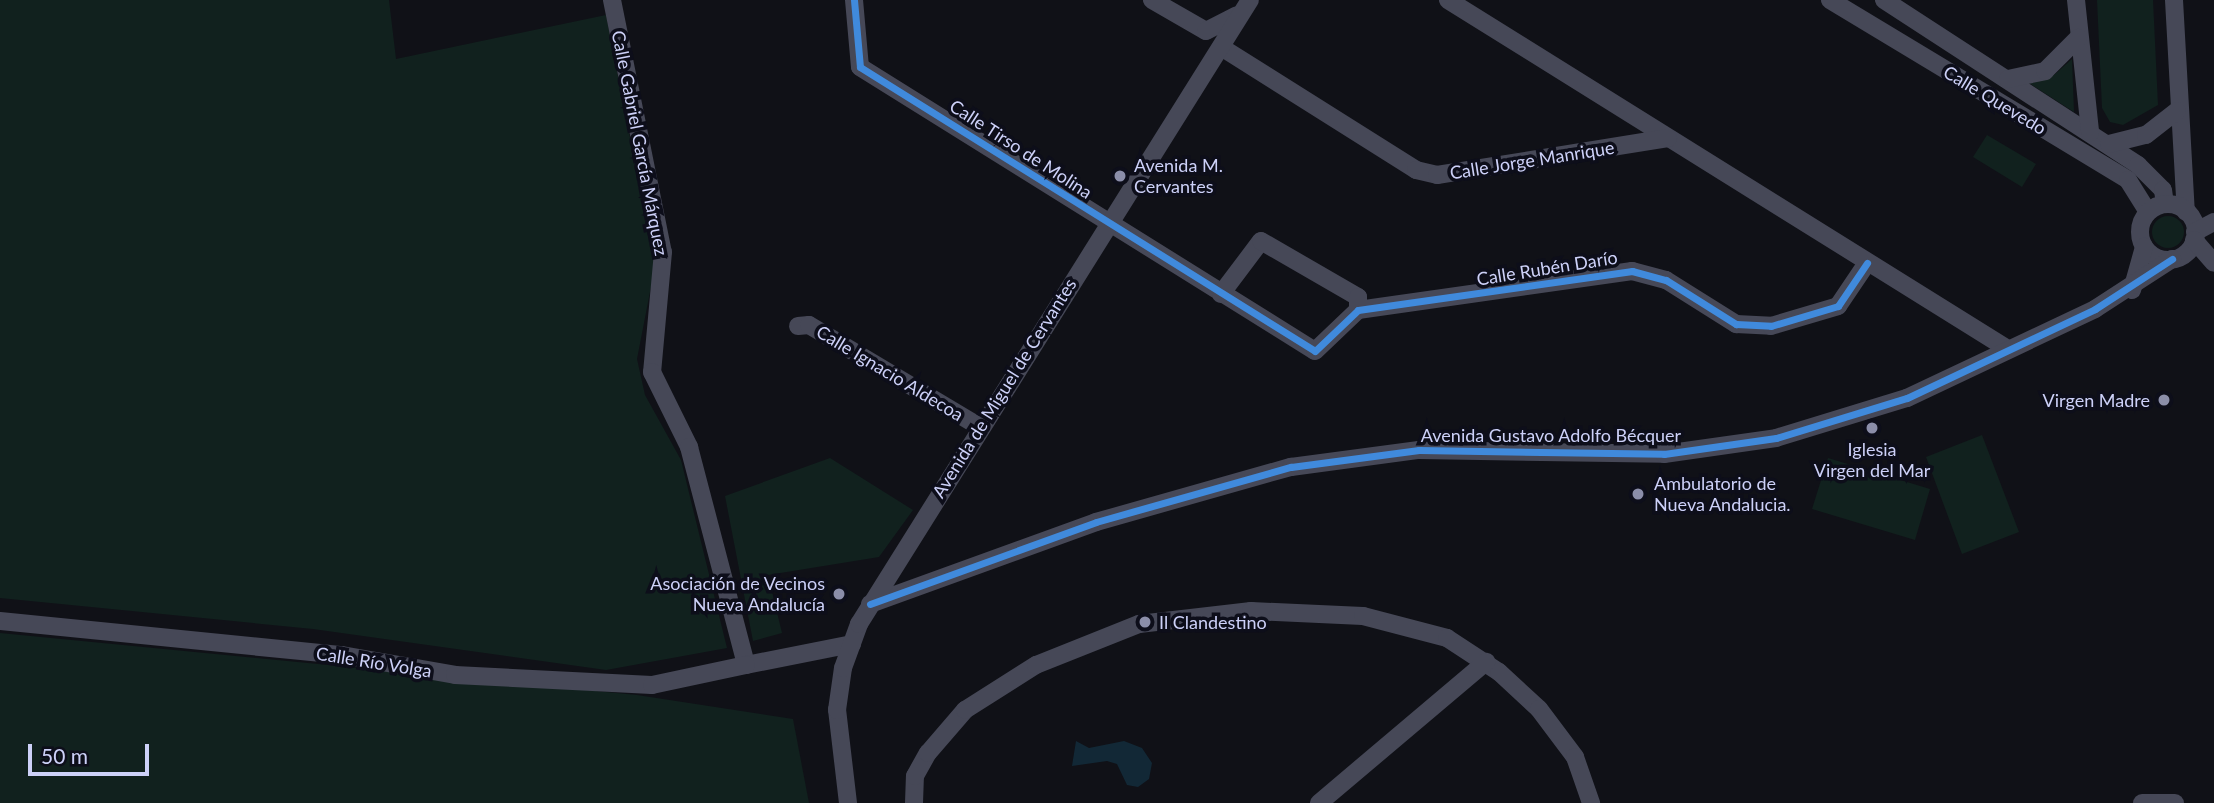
<!DOCTYPE html>
<meta charset="utf-8">
<style>
body{margin:0}
#map{position:relative;width:2214px;height:803px;overflow:hidden;background:#101117;font-family:Lato,sans-serif}
div>[style]{position:absolute}
.green>*{inset:0;background:#11211e}
.round{border-radius:50%}
.water>*{inset:0;background:#122836}
.street>*{height:18px;margin:-9px;padding:0 9px;transform-origin:9px;border-radius:9px;background:#464857}
.street>.ring{margin:-9px;padding:0;box-sizing:content-box;background:none;border:18px solid #464857;border-radius:50%}
.cycleway>*{height:7px;margin:-3.5px;padding:0 3.5px;transform-origin:3.5px;border-radius:3.5px;background:#408adc}
.dots>*{width:19px;height:19px;translate:-50% -50%;box-sizing:border-box;border:4px solid #0d0e1a;border-radius:50%}
span{translate:-50% -50%;white-space:nowrap;text-align:center;line-height:1.15;-webkit-text-stroke:7px #0d0e1a;paint-order:stroke}
.street-label{font-size:18px;color:#cdd1f8}
.poi-label{font-size:18px;color:#cdd1f8}
.left{translate:0 -50%;text-align:left}
.right{translate:-100% -50%;text-align:right}
.scale{position:absolute;left:28px;top:744px;width:121px;height:32px;box-sizing:border-box;border:4px solid #cdd1f8;border-top:0;padding-left:9px;font-size:21px;line-height:24px;white-space:nowrap;color:#cdd1f8;-webkit-text-stroke:5px #0d0e1a;paint-order:stroke}
</style>
<div id="map">
<div class="green">
<div style="clip-path:polygon(0 0,389px 0,396px 59px,606px 15px,655px 266px,637px 359px,645px 395px,681px 460px,727px 648px,606px 670px,313px 629px,0 598px)"></div>
<div style="clip-path:polygon(2097px 0,2153px 0,2158px 105px,2123px 125px,2110px 122px,2102px 108px)"></div>
<div style="clip-path:polygon(2072px 59px,2074px 112px,2029px 83px,2054px 75px)"></div>
<div style="clip-path:polygon(1987px 135px,2036px 164px,2022px 187px,1973px 157px)"></div>
<div class="round" style="left:2152px;top:216px;width:32px;height:32px"></div>
<div style="clip-path:polygon(1982px 435px,2019px 532px,1962px 554px,1926px 457px)"></div>
<div style="clip-path:polygon(830px 458px,913px 510px,879px 557px,768px 575px,782px 633px,753px 641px,725px 496px)"></div>
<div style="clip-path:polygon(1828px 458px,1930px 489px,1915px 540px,1812px 509px)"></div>
<div style="clip-path:polygon(0 633px,637px 695px,793px 719px,809px 803px,0 803px)"></div>
</div>
<div class="water">
<div style="clip-path:polygon(1076px 741px,1089px 748px,1124px 741px,1142px 748px,1152px 763px,1149px 779px,1138px 787px,1127px 785px,1117px 764px,1107px 761px,1072px 766px)"></div>
</div>
<div class="street">
<div style="left:612px;top:0;width:257px;rotate:78.6deg"></div>
<div style="left:663px;top:252px;width:121px;rotate:95.2deg"></div>
<div style="left:652px;top:372px;width:84px;rotate:63.7deg"></div>
<div style="left:689px;top:447px;width:225px;rotate:75.3deg"></div>
<div style="left:746px;top:665px;width:108px;rotate:-11.2deg"></div>
<div style="left:854px;top:0;width:67px;rotate:84.9deg"></div>
<div style="left:860px;top:67px;width:536px;rotate:31.97deg"></div>
<div style="left:1315px;top:351px;width:59px;rotate:-43.6deg"></div>
<div style="left:1358px;top:310px;width:277px;rotate:-8.1deg"></div>
<div style="left:1632px;top:271px;width:35px;rotate:15deg"></div>
<div style="left:1666px;top:280px;width:83px;rotate:32.2deg"></div>
<div style="left:1736px;top:324px;width:35px;rotate:3deg"></div>
<div style="left:1771px;top:326px;width:70px;rotate:-16.6deg"></div>
<div style="left:1838px;top:306px;width:52px;rotate:-56deg"></div>
<div style="left:1152px;top:0;width:62px;rotate:29.9deg"></div>
<div style="left:1206px;top:31px;width:34px;rotate:-27deg"></div>
<div style="left:1448px;top:0;width:658px;rotate:31.95deg"></div>
<div style="left:1830px;top:0;width:348px;rotate:31.1deg"></div>
<div style="left:2128px;top:180px;width:38px;rotate:58deg"></div>
<div style="left:1884px;top:0;width:303px;rotate:33deg"></div>
<div style="left:2138px;top:165px;width:35px;rotate:45deg"></div>
<div style="left:2163px;top:190px;width:14px;rotate:82deg"></div>
<div style="left:2076px;top:0;width:133px;rotate:83.9deg"></div>
<div style="left:2174px;top:0;width:212px;rotate:86.8deg"></div>
<div style="left:1221px;top:47px;width:231px;rotate:32.2deg"></div>
<div style="left:1416px;top:170px;width:22px;rotate:13deg"></div>
<div style="left:1437px;top:175px;width:234px;rotate:-9.1deg"></div>
<div style="left:2008px;top:79px;width:38px;rotate:-12deg"></div>
<div style="left:2045px;top:71px;width:47px;rotate:-45deg"></div>
<div style="left:2109px;top:144px;width:38px;rotate:-14deg"></div>
<div style="left:2146px;top:135px;width:39px;rotate:-38deg"></div>
<div class="ring" style="left:2140px;top:204px;width:38px;height:38px"></div>
<div style="left:2195px;top:232px;width:21px;rotate:-28deg"></div>
<div style="left:2194px;top:240px;width:30px;rotate:49deg"></div>
<div style="left:2132px;top:290px;width:45px;rotate:-74.4deg"></div>
<div style="left:1221px;top:294px;width:66px;rotate:-53deg"></div>
<div style="left:1261px;top:241px;width:112px;rotate:30deg"></div>
<div style="left:1358px;top:297px;width:13px;rotate:90deg"></div>
<div style="left:798px;top:326px;width:11px;rotate:-5deg"></div>
<div style="left:809px;top:325px;width:199px;rotate:30.8deg"></div>
<div style="left:870px;top:604px;width:240px;rotate:-19.9deg"></div>
<div style="left:1096px;top:522px;width:203px;rotate:-15.8deg"></div>
<div style="left:1291px;top:467px;width:129px;rotate:-7.6deg"></div>
<div style="left:1419px;top:450px;width:245px;rotate:0.9deg"></div>
<div style="left:1664px;top:454px;width:113px;rotate:-8.1deg"></div>
<div style="left:1776px;top:438px;width:137px;rotate:-17deg"></div>
<div style="left:1907px;top:398px;width:208px;rotate:-25.3deg"></div>
<div style="left:2095px;top:309px;width:92px;rotate:-33deg"></div>
<div style="left:0;top:621px;width:344px;rotate:5.7deg"></div>
<div style="left:342px;top:655px;width:115px;rotate:10deg"></div>
<div style="left:455px;top:675px;width:197px;rotate:2.9deg"></div>
<div style="left:652px;top:685px;width:96px;rotate:-12deg"></div>
<div style="left:848px;top:803px;width:94px;rotate:-96.7deg"></div>
<div style="left:837px;top:710px;width:42px;rotate:-81.9deg"></div>
<div style="left:843px;top:668px;width:47px;rotate:-70deg"></div>
<div style="left:859px;top:624px;width:736px;rotate:-57.93deg"></div>
<div style="left:914px;top:803px;width:27px;rotate:-88deg"></div>
<div style="left:915px;top:776px;width:26px;rotate:-61deg"></div>
<div style="left:928px;top:753px;width:57px;rotate:-49.3deg"></div>
<div style="left:965px;top:710px;width:84px;rotate:-32.4deg"></div>
<div style="left:1036px;top:665px;width:111px;rotate:-21.7deg"></div>
<div style="left:1139px;top:624px;width:113px;rotate:-6.6deg"></div>
<div style="left:1251px;top:611px;width:112px;rotate:2.6deg"></div>
<div style="left:1363px;top:616px;width:87px;rotate:14.7deg"></div>
<div style="left:1447px;top:638px;width:62px;rotate:33.2deg"></div>
<div style="left:1499px;top:672px;width:54px;rotate:42.8deg"></div>
<div style="left:1539px;top:709px;width:60px;rotate:53.1deg"></div>
<div style="left:1575px;top:757px;width:49px;rotate:70.8deg"></div>
<div style="left:1319px;top:803px;width:219px;rotate:-40.2deg"></div>
<div style="left:2142px;top:803px;width:33px"></div>
</div>
<div class="cycleway">
<div style="left:854px;top:0;width:67px;rotate:84.9deg"></div>
<div style="left:860px;top:67px;width:536px;rotate:31.97deg"></div>
<div style="left:1315px;top:351px;width:59px;rotate:-43.6deg"></div>
<div style="left:1358px;top:310px;width:277px;rotate:-8.1deg"></div>
<div style="left:1632px;top:271px;width:35px;rotate:15deg"></div>
<div style="left:1666px;top:280px;width:83px;rotate:32.2deg"></div>
<div style="left:1736px;top:324px;width:35px;rotate:3deg"></div>
<div style="left:1771px;top:326px;width:70px;rotate:-16.6deg"></div>
<div style="left:1838px;top:306px;width:52px;rotate:-56deg"></div>
<div style="left:870px;top:604px;width:240px;rotate:-19.9deg"></div>
<div style="left:1096px;top:522px;width:203px;rotate:-15.8deg"></div>
<div style="left:1291px;top:467px;width:129px;rotate:-7.6deg"></div>
<div style="left:1419px;top:450px;width:245px;rotate:0.9deg"></div>
<div style="left:1664px;top:454px;width:113px;rotate:-8.1deg"></div>
<div style="left:1776px;top:438px;width:137px;rotate:-17deg"></div>
<div style="left:1907px;top:398px;width:208px;rotate:-25.3deg"></div>
<div style="left:2095px;top:309px;width:92px;rotate:-33deg"></div>
</div>
<div class="dots">
<div style="left:1120px;top:176px;background:#8b8ea9"></div>
<div style="left:2164px;top:400px;background:#8b8ea9"></div>
<div style="left:1872px;top:428px;background:#8b8ea9"></div>
<div style="left:1638px;top:494px;background:#8b8ea9"></div>
<div style="left:839px;top:594px;background:#8b8ea9"></div>
<div style="left:1145px;top:622px;background:#8b8ea9"></div>
</div>
<div class="street-label">
<span style="left:1995px;top:100px;rotate:31deg">Calle Quevedo</span>
<span style="left:640px;top:143px;rotate:79deg">Calle Gabriel García Márquez</span>
<span style="left:1021px;top:149px;rotate:33deg">Calle Tirso de Molina</span>
<span style="left:1532px;top:160px;rotate:-9deg">Calle Jorge Manrique</span>
<span style="left:1547px;top:268px;rotate:-9deg">Calle Rubén Darío</span>
<span style="left:890px;top:373px;rotate:31deg">Calle Ignacio Aldecoa</span>
<span style="left:1004px;top:388px;rotate:-58deg">Avenida de Miguel de Cervantes</span>
<span style="left:1551px;top:435px">Avenida Gustavo Adolfo Bécquer</span>
<span style="left:374px;top:662px;rotate:9deg">Calle Río Volga</span>
</div>
<div class="poi-label">
<span class="left" style="left:1134px;top:176px">Avenida M.<br>Cervantes</span>
<span class="right" style="left:2150px;top:400px">Virgen Madre</span>
<span style="left:1872px;top:460px">Iglesia<br>Virgen del Mar</span>
<span class="left" style="left:1654px;top:494px">Ambulatorio de<br>Nueva Andalucia.</span>
<span class="right" style="left:825px;top:594px">Asociación de Vecinos<br>Nueva Andalucía</span>
<span class="left" style="left:1159px;top:622px">Il Clandestino</span>
</div>
<div class="scale">50 m</div>
</div>
